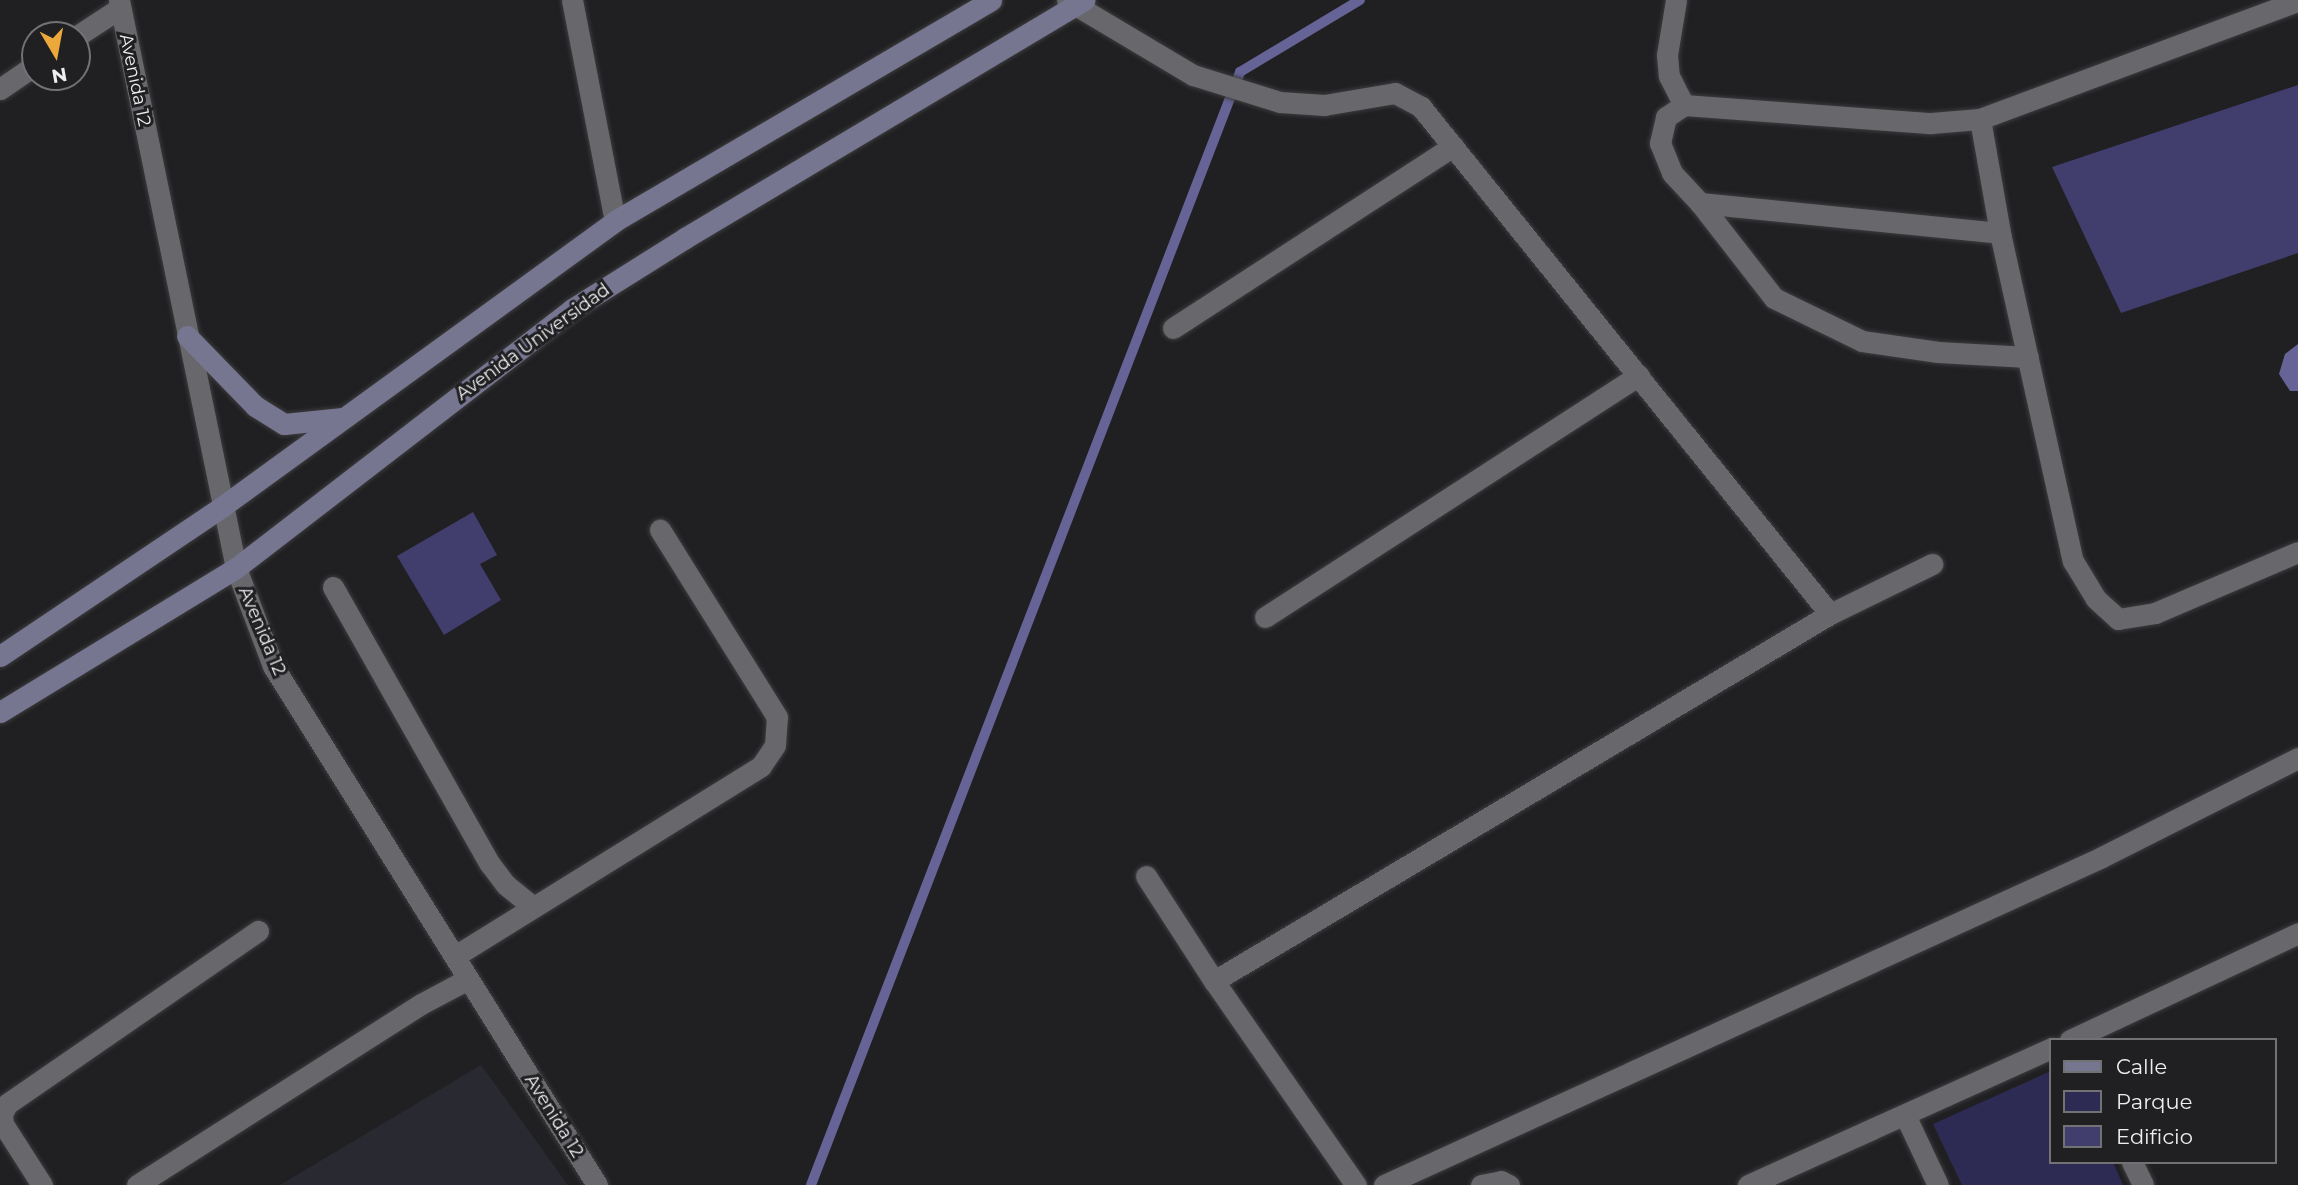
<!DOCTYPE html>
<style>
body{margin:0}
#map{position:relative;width:2298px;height:1185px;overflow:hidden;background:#202023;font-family:Montserrat,sans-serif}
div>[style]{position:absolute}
.built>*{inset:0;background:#292931}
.green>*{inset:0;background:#2d2a53}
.water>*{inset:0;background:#666497}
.stream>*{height:10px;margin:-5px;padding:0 5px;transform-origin:5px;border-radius:5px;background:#666497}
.building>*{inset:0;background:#413d6d}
.roads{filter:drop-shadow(0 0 2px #3c3c3e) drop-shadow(0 0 2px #3c3c3e)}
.lane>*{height:21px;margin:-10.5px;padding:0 10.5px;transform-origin:10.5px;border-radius:10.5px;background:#68686c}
.street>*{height:21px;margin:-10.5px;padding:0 10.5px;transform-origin:10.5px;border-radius:10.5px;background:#68686c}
.secondary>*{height:21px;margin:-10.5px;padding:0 10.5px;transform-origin:10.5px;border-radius:10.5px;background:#777691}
span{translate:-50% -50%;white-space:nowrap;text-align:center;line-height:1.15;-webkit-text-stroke:6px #202023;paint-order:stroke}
.street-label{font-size:18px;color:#eeeef0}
.legend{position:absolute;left:2049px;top:1038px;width:228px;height:126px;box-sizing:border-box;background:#202023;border:2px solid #727275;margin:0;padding:9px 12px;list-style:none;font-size:21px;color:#eeeef0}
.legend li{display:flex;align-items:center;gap:14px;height:35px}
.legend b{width:35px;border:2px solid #727275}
.north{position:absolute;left:21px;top:21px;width:70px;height:70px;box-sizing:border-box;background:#202023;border:2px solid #727275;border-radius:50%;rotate:170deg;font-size:19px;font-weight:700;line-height:28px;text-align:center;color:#eeeef0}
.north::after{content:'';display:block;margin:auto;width:24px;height:32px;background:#eda83b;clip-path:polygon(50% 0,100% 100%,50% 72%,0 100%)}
</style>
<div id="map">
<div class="built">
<div style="clip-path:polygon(481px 1065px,568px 1185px,280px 1185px)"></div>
</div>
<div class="green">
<div style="clip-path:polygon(2051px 1071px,2051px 1162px,2113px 1162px,2123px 1185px,1962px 1185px,1933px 1124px)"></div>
</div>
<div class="water">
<div style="clip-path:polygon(2298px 344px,2298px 391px,2290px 391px,2279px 374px,2285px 354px)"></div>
</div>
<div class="stream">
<div style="left:811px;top:1185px;width:1193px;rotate:-68.92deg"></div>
<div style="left:1240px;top:72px;width:140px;rotate:-31deg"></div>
</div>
<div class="building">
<div style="clip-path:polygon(2298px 85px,2298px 253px,2121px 313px,2052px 167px)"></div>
<div style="clip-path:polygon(473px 512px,497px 555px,480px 564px,501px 600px,444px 635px,397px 556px)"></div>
</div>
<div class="roads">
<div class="lane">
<div style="left:1676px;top:0;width:56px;rotate:99.3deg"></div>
<div style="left:1667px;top:55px;width:21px;rotate:85deg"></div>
<div style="left:1669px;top:76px;width:33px;rotate:63deg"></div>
<div style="left:1684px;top:105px;width:248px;rotate:4.2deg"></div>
<div style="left:1931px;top:123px;width:49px;rotate:-4.7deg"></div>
<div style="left:1980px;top:119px;width:339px;rotate:-20.4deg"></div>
<div style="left:1684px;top:105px;width:22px;rotate:146deg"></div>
<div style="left:1666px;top:117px;width:27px;rotate:103deg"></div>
<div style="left:1660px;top:143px;width:32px;rotate:68deg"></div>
<div style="left:1672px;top:173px;width:41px;rotate:47deg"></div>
<div style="left:1700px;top:203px;width:301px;rotate:5.7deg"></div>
<div style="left:1980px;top:119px;width:116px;rotate:80deg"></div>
<div style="left:2000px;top:233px;width:336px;rotate:77.5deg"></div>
<div style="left:2073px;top:561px;width:44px;rotate:58.8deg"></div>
<div style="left:2096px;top:599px;width:30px;rotate:42deg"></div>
<div style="left:2118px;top:619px;width:37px;rotate:-9deg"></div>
<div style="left:2155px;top:613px;width:155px;rotate:-23.1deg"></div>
<div style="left:1700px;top:203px;width:120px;rotate:52.1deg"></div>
<div style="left:1774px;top:298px;width:98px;rotate:26deg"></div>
<div style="left:1862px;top:341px;width:77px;rotate:8.2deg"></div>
<div style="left:1938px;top:352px;width:90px;rotate:3.2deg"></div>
<div style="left:333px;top:587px;width:318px;rotate:60.5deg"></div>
<div style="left:490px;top:864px;width:26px;rotate:53deg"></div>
<div style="left:506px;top:885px;width:35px;rotate:39deg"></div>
<div style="left:455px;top:956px;width:360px;rotate:-31.8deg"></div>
<div style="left:761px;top:766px;width:25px;rotate:-56deg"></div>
<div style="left:775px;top:745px;width:28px;rotate:-86deg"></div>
<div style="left:777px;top:717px;width:221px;rotate:-122deg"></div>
<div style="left:42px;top:1185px;width:72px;rotate:-122.6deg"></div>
<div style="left:3px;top:1124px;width:10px;rotate:-96deg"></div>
<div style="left:2px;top:1114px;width:11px;rotate:-63deg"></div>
<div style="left:7px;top:1104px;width:305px;rotate:-34.6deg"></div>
<div style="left:137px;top:1185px;width:337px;rotate:-32.5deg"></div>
<div style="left:421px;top:1004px;width:53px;rotate:-28deg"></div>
</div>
<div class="street">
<div style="left:119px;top:0;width:580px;rotate:78.36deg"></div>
<div style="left:236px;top:568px;width:105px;rotate:69.3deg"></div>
<div style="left:273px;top:666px;width:612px;rotate:58.02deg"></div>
<div style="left:572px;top:0;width:225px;rotate:79deg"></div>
<div style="left:1067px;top:0;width:147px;rotate:30.8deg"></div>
<div style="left:1193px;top:75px;width:91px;rotate:17.2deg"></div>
<div style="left:1280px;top:102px;width:44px;rotate:3.9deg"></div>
<div style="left:1324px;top:105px;width:72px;rotate:-9.6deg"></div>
<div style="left:1395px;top:93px;width:30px;rotate:28deg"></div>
<div style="left:1421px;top:107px;width:651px;rotate:51.11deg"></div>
<div style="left:1830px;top:614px;width:717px;rotate:149.21deg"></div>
<div style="left:77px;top:36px;width:51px;rotate:-33.1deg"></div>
<div style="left:0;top:89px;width:42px;rotate:-34.4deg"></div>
<div style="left:1173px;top:328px;width:334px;rotate:-33deg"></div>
<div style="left:1830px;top:614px;width:114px;rotate:-26.1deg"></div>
<div style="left:1265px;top:617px;width:445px;rotate:-32.9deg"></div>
<div style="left:1146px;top:876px;width:125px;rotate:57.1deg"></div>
<div style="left:1214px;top:981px;width:249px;rotate:55.2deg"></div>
<div style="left:2070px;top:1040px;width:252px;rotate:-25.1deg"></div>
<div style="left:1905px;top:1115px;width:77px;rotate:64.8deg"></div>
<div style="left:2132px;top:1162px;width:25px;rotate:64deg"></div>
<div style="left:1384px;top:1185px;width:789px;rotate:-24.55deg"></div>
<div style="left:2102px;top:857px;width:220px;rotate:-26.8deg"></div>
<div style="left:1481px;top:1185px;width:20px;rotate:-11deg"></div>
<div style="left:1501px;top:1181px;width:9px;rotate:27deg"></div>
<div style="left:1748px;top:1185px;width:333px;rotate:-24.3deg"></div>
</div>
<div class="secondary">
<div style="left:187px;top:336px;width:98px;rotate:45.8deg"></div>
<div style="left:255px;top:406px;width:34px;rotate:32deg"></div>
<div style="left:284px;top:424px;width:59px;rotate:-5.8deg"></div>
<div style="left:0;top:656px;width:269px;rotate:-33.9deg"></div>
<div style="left:223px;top:506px;width:485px;rotate:-36deg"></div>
<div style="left:615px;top:221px;width:436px;rotate:-30.4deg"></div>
<div style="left:0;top:712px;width:276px;rotate:-31.4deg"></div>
<div style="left:236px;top:568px;width:424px;rotate:-37.6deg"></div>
<div style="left:572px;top:309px;width:133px;rotate:-32.1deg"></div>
<div style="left:685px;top:238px;width:465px;rotate:-30.8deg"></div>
</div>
</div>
<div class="street-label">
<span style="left:135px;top:80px;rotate:78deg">Avenida 12</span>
<span style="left:533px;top:342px;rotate:-36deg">Avenida Universidad</span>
<span style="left:262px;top:631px;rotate:67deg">Avenida 12</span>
<span style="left:554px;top:1116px;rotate:58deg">Avenida 12</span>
</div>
<ul class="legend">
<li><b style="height:9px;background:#777691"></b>Calle</li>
<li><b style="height:19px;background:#2d2a53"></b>Parque</li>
<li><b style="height:19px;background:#413d6d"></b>Edificio</li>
</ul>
<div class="north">N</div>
</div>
